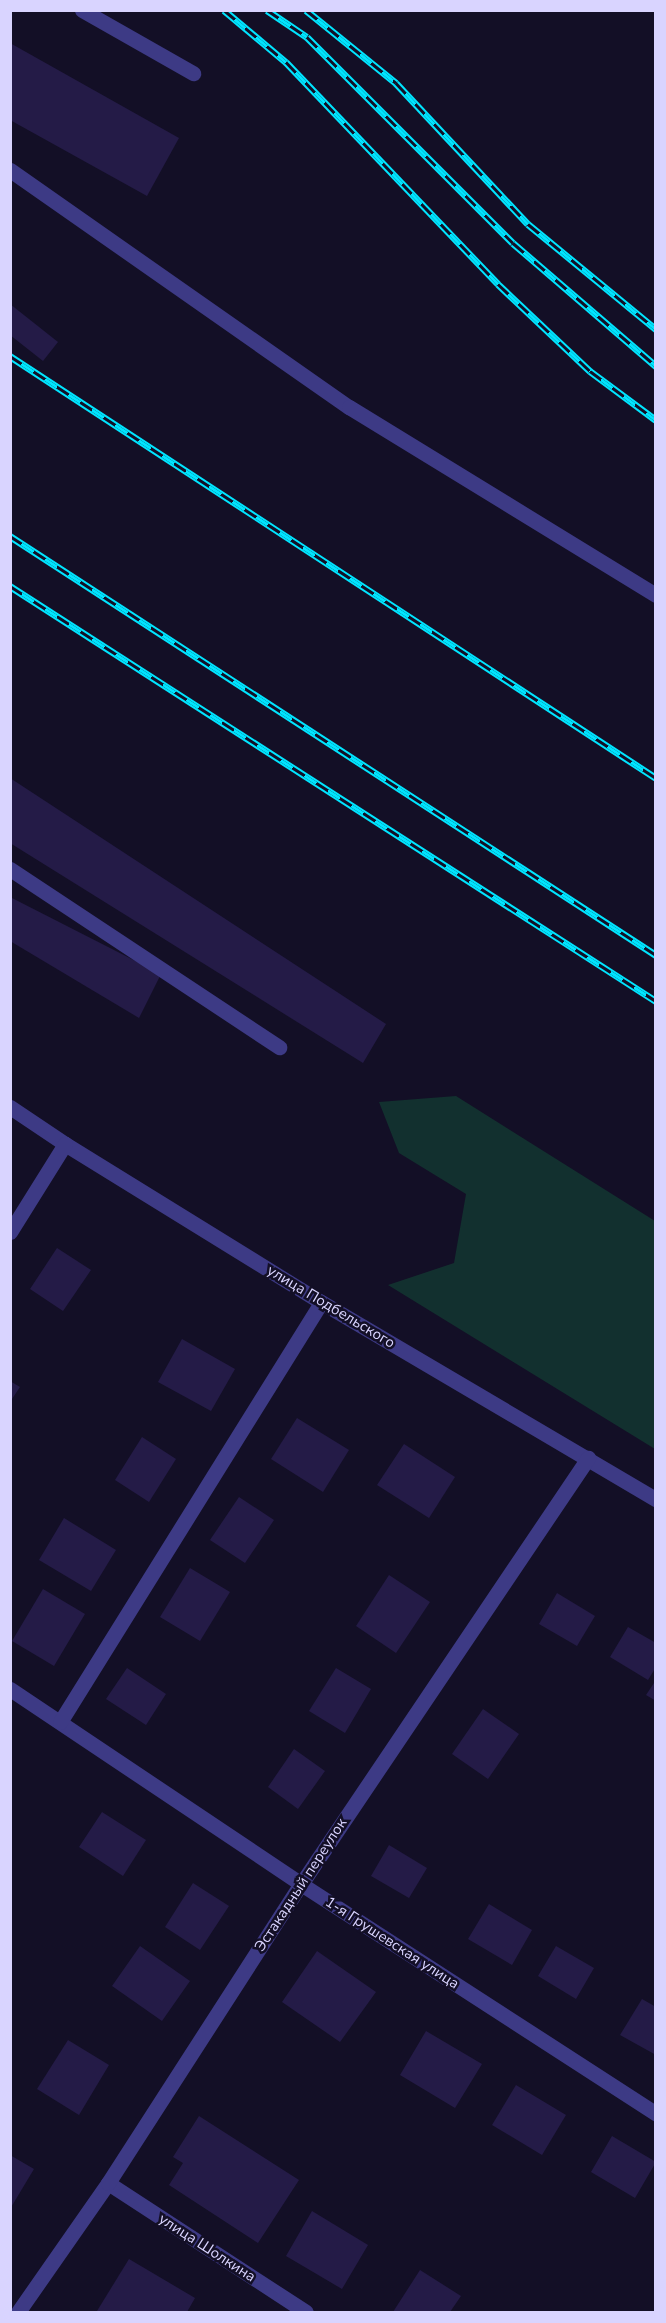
<!DOCTYPE html>
<meta charset="utf-8">
<style>
body{margin:0}
#map{position:relative;width:666px;height:2323px;overflow:hidden;background:#130f26;font-family:"Nunito Sans",sans-serif}
div>[style]{position:absolute}
.green>*{inset:0;background:#12302f}
.building>*{inset:0;background:#241b47}
.minor>*{height:15px;margin:-7.5px;padding:0 7.5px;transform-origin:7.5px;border-radius:7.5px;background:#3d3a85}
.rail>*{height:7px;margin-top:-3.5px;transform-origin:0;background:repeating-linear-gradient(90deg,#130f26 0 14px,#00e5ff 0 28px);box-sizing:border-box;border-block:2px solid #00e5ff}
span{translate:-50% -50%;white-space:nowrap;text-align:center;line-height:1.15;-webkit-text-stroke:5px #130f26;paint-order:stroke}
.street-label{font-size:15px;color:#d9d4ff}
.frame{position:absolute;inset:0;border:12px solid #d9d4ff;pointer-events:none}
</style>
<div id="map">
<div class="green">
<div style="clip-path:polygon(456px 1096px,655px 1221px,655px 1449px,388px 1285px,454px 1263px,466px 1194px,399px 1153px,379px 1102px)"></div>
</div>
<div class="building">
<div style="clip-path:polygon(10px 43px,179px 138px,147px 196px,10px 120px)"></div>
<div style="clip-path:polygon(10px 304px,58px 342px,43px 361px,10px 335px)"></div>
<div style="clip-path:polygon(10px 778px,386px 1024px,363px 1063px,10px 843px)"></div>
<div style="clip-path:polygon(10px 897px,161px 974px,139px 1018px,10px 941px)"></div>
<div style="clip-path:polygon(57px 1248px,91px 1270px,63px 1311px,30px 1289px)"></div>
<div style="clip-path:polygon(182px 1339px,235px 1369px,211px 1411px,158px 1382px)"></div>
<div style="clip-path:polygon(10px 1381px,20px 1387px,10px 1402px)"></div>
<div style="clip-path:polygon(297px 1418px,349px 1450px,323px 1492px,271px 1459px)"></div>
<div style="clip-path:polygon(142px 1437px,176px 1459px,149px 1502px,115px 1480px)"></div>
<div style="clip-path:polygon(404px 1444px,455px 1477px,429px 1518px,377px 1485px)"></div>
<div style="clip-path:polygon(239px 1497px,274px 1520px,245px 1563px,210px 1540px)"></div>
<div style="clip-path:polygon(64px 1518px,116px 1550px,91px 1591px,39px 1560px)"></div>
<div style="clip-path:polygon(190px 1568px,230px 1592px,200px 1641px,160px 1617px)"></div>
<div style="clip-path:polygon(389px 1575px,430px 1602px,396px 1653px,356px 1626px)"></div>
<div style="clip-path:polygon(43px 1589px,85px 1614px,54px 1666px,12px 1641px)"></div>
<div style="clip-path:polygon(557px 1593px,595px 1616px,577px 1646px,539px 1624px)"></div>
<div style="clip-path:polygon(628px 1627px,656px 1643px,656px 1667px,648px 1680px,610px 1657px)"></div>
<div style="clip-path:polygon(127px 1668px,166px 1694px,146px 1725px,106px 1699px)"></div>
<div style="clip-path:polygon(336px 1668px,371px 1689px,345px 1733px,309px 1711px)"></div>
<div style="clip-path:polygon(656px 1680px,656px 1701px,646px 1695px)"></div>
<div style="clip-path:polygon(483px 1709px,519px 1734px,488px 1779px,452px 1754px)"></div>
<div style="clip-path:polygon(294px 1749px,325px 1771px,298px 1809px,268px 1787px)"></div>
<div style="clip-path:polygon(102px 1812px,146px 1840px,123px 1876px,79px 1847px)"></div>
<div style="clip-path:polygon(389px 1845px,427px 1868px,409px 1898px,371px 1876px)"></div>
<div style="clip-path:polygon(193px 1883px,229px 1906px,200px 1950px,165px 1927px)"></div>
<div style="clip-path:polygon(489px 1904px,532px 1930px,512px 1965px,468px 1939px)"></div>
<div style="clip-path:polygon(140px 1946px,190px 1981px,162px 2021px,112px 1986px)"></div>
<div style="clip-path:polygon(556px 1946px,594px 1968px,576px 1999px,538px 1976px)"></div>
<div style="clip-path:polygon(317px 1951px,376px 1992px,340px 2042px,282px 2002px)"></div>
<div style="clip-path:polygon(642px 1999px,656px 2007px,656px 2055px,620px 2035px)"></div>
<div style="clip-path:polygon(426px 2031px,482px 2064px,455px 2108px,400px 2075px)"></div>
<div style="clip-path:polygon(68px 2040px,109px 2065px,79px 2115px,37px 2089px)"></div>
<div style="clip-path:polygon(516px 2085px,566px 2115px,542px 2155px,492px 2125px)"></div>
<div style="clip-path:polygon(199px 2116px,299px 2180px,258px 2243px,169px 2185px,183px 2163px,173px 2157px)"></div>
<div style="clip-path:polygon(612px 2136px,656px 2162px,635px 2198px,591px 2172px)"></div>
<div style="clip-path:polygon(10px 2155px,34px 2169px,10px 2209px)"></div>
<div style="clip-path:polygon(312px 2211px,368px 2245px,342px 2289px,286px 2256px)"></div>
<div style="clip-path:polygon(129px 2259px,195px 2298px,187px 2312px,97px 2311px)"></div>
<div style="clip-path:polygon(420px 2270px,461px 2296px,450px 2312px,393px 2312px)"></div>
</div>
<div class="minor">
<div style="left:82px;top:10px;width:128px;rotate:29.6deg"></div>
<div style="left:10px;top:170px;width:414px;rotate:35deg"></div>
<div style="left:349px;top:407px;width:360px;rotate:31.5deg"></div>
<div style="left:10px;top:869px;width:323px;rotate:33.5deg"></div>
<div style="left:10px;top:1107px;width:66px;rotate:33.9deg"></div>
<div style="left:65px;top:1144px;width:301px;rotate:31.7deg"></div>
<div style="left:321px;top:1302px;width:389px;rotate:30.5deg"></div>
<div style="left:10px;top:1232px;width:104px;rotate:-58deg"></div>
<div style="left:10px;top:1689px;width:350px;rotate:33.8deg"></div>
<div style="left:301px;top:1884px;width:423px;rotate:32.9deg"></div>
<div style="left:60px;top:1722px;width:494px;rotate:-58.1deg"></div>
<div style="left:108px;top:2183px;width:236px;rotate:33.1deg"></div>
<div style="left:18px;top:2312px;width:157px;rotate:-55.1deg"></div>
<div style="left:108px;top:2183px;width:356px;rotate:-57.2deg"></div>
<div style="left:301px;top:1884px;width:514px;rotate:-56.03deg"></div>
</div>
<div class="rail">
<div style="left:224px;top:10px;width:81px;rotate:40deg"></div>
<div style="left:286px;top:62px;width:307px;rotate:46.3deg"></div>
<div style="left:498px;top:284px;width:127px;rotate:43.4deg"></div>
<div style="left:590px;top:371px;width:82px;rotate:36.6deg"></div>
<div style="left:267px;top:10px;width:48px;rotate:34deg"></div>
<div style="left:307px;top:37px;width:291px;rotate:45deg"></div>
<div style="left:513px;top:243px;width:189px;rotate:40.7deg"></div>
<div style="left:306px;top:10px;width:116px;rotate:39deg"></div>
<div style="left:396px;top:83px;width:193px;rotate:46.9deg"></div>
<div style="left:528px;top:224px;width:166px;rotate:39.4deg"></div>
<div style="left:10px;top:356px;width:772px;rotate:33.15deg"></div>
<div style="left:10px;top:536px;width:770px;rotate:32.97deg"></div>
<div style="left:10px;top:586px;width:768px;rotate:32.72deg"></div>
</div>
<div class="street-label">
<span style="left:331px;top:1307px;rotate:31deg">улица Подбельского</span>
<span style="left:301px;top:1885px;rotate:-57deg">Эстакадный переулок</span>
<span style="left:392px;top:1943px;rotate:33deg">1-я Грушевская улица</span>
<span style="left:207px;top:2248px;rotate:33deg">улица Шолкина</span>
</div>
<div class="frame"></div>
</div>
